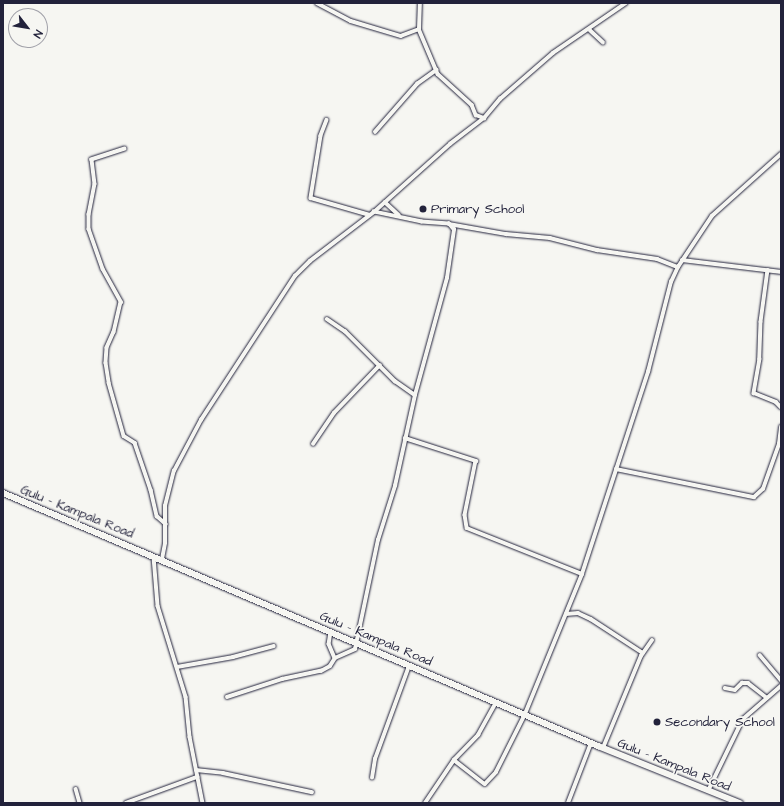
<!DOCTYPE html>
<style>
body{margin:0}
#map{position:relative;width:784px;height:806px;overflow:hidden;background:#f6f6f2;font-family:"Architects Daughter",sans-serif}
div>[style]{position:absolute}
.roads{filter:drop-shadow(0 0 1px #22223b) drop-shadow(0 0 1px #22223b)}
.minor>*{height:3.5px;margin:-1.75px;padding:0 1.75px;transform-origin:1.75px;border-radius:1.75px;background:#f6f6f2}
.primary>*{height:6px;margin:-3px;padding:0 3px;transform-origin:3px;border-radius:3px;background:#f6f6f2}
.dots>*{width:11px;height:11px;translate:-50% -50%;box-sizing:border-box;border:2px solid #f6f6f2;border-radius:50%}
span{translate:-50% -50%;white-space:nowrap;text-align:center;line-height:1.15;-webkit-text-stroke:3.5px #f6f6f2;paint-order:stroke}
.poi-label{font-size:13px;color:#22223b}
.left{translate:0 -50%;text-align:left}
.street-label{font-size:13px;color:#22223b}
.frame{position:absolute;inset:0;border:4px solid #22223b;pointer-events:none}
.north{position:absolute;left:8px;top:8px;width:40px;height:40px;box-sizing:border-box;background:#f6f6f2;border:1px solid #a1a1a9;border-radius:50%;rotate:121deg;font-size:11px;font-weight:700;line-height:16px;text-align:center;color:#22223b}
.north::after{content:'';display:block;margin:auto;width:14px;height:18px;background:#22223b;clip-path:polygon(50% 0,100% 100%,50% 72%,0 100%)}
</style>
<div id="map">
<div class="roads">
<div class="minor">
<div style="left:317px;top:3px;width:38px;rotate:28deg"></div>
<div style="left:351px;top:21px;width:52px;rotate:16.7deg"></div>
<div style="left:401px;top:36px;width:19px;rotate:-21deg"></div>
<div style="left:419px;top:29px;width:49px;rotate:67.1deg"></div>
<div style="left:438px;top:74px;width:46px;rotate:42.4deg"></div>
<div style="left:472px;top:105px;width:11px;rotate:68deg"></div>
<div style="left:476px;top:115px;width:9px;rotate:21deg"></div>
<div style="left:419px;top:29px;width:26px;rotate:-88deg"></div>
<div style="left:590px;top:30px;width:18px;rotate:43deg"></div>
<div style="left:327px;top:120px;width:17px;rotate:111deg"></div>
<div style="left:321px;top:136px;width:63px;rotate:99.2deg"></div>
<div style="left:311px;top:198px;width:61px;rotate:16.1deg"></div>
<div style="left:375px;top:132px;width:64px;rotate:-48.8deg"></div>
<div style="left:417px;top:84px;width:24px;rotate:-36deg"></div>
<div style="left:125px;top:149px;width:35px;rotate:162deg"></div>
<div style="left:92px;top:160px;width:24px;rotate:83deg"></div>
<div style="left:95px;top:184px;width:31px;rotate:101deg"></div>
<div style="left:89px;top:214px;width:15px;rotate:90deg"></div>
<div style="left:89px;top:229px;width:42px;rotate:70.7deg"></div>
<div style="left:103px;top:269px;width:38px;rotate:61deg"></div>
<div style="left:121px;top:302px;width:31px;rotate:103deg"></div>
<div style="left:114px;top:332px;width:17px;rotate:114deg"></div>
<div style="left:107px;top:348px;width:15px;rotate:94deg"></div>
<div style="left:106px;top:363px;width:20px;rotate:81deg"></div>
<div style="left:109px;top:383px;width:55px;rotate:74.2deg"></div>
<div style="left:124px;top:436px;width:13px;rotate:32deg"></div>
<div style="left:135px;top:443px;width:50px;rotate:71.2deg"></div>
<div style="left:151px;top:490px;width:27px;rotate:77deg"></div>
<div style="left:157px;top:516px;width:12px;rotate:42deg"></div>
<div style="left:385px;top:202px;width:19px;rotate:43deg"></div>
<div style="left:449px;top:224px;width:58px;rotate:10deg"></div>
<div style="left:506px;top:234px;width:44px;rotate:5.2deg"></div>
<div style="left:550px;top:238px;width:49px;rotate:14.3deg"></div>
<div style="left:597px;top:250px;width:61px;rotate:8.5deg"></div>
<div style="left:657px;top:259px;width:22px;rotate:21deg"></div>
<div style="left:682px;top:260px;width:100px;rotate:6.9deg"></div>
<div style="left:768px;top:270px;width:52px;rotate:97.7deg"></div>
<div style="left:761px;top:322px;width:37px;rotate:92deg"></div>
<div style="left:760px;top:359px;width:35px;rotate:100deg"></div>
<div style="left:754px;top:393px;width:24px;rotate:22deg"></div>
<div style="left:776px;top:402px;width:7px;rotate:45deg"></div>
<div style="left:327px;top:319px;width:22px;rotate:34deg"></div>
<div style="left:345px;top:331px;width:71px;rotate:45deg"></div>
<div style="left:395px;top:381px;width:24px;rotate:35deg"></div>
<div style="left:415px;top:395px;width:121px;rotate:-74.7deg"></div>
<div style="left:447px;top:278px;width:49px;rotate:-81.7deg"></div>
<div style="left:454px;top:230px;width:8px;rotate:-130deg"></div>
<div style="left:449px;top:224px;width:27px;rotate:-176deg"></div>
<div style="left:422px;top:222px;width:49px;rotate:-168.2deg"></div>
<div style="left:405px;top:438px;width:75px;rotate:17.9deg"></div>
<div style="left:476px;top:461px;width:55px;rotate:101.5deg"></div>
<div style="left:465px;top:515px;width:13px;rotate:81deg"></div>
<div style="left:467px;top:528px;width:124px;rotate:21.8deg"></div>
<div style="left:313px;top:444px;width:37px;rotate:-56deg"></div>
<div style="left:334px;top:413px;width:66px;rotate:-46.2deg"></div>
<div style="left:616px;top:469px;width:141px;rotate:11.5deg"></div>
<div style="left:754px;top:497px;width:12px;rotate:-42deg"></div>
<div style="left:763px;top:489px;width:48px;rotate:-70.4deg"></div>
<div style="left:779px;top:444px;width:17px;rotate:-83deg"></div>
<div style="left:154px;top:557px;width:49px;rotate:85.3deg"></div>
<div style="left:158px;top:606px;width:95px;rotate:72.9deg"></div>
<div style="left:186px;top:697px;width:40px;rotate:84.3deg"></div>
<div style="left:190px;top:737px;width:67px;rotate:78.9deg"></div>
<div style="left:162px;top:559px;width:16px;rotate:-79deg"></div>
<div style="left:165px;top:543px;width:37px;rotate:-90deg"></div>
<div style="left:165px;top:506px;width:36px;rotate:-76deg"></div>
<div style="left:174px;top:471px;width:58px;rotate:-62.1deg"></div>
<div style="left:201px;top:420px;width:172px;rotate:-56.9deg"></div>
<div style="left:295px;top:276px;width:21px;rotate:-45deg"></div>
<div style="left:310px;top:261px;width:81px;rotate:-37.4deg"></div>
<div style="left:374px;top:212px;width:102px;rotate:-41.8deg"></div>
<div style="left:450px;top:144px;width:43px;rotate:-37.4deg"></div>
<div style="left:484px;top:118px;width:25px;rotate:-50deg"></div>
<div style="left:500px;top:99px;width:70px;rotate:-41deg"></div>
<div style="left:553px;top:53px;width:88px;rotate:-34.4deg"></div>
<div style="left:566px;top:614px;width:12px;rotate:-5deg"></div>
<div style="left:578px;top:613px;width:14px;rotate:25deg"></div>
<div style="left:591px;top:619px;width:62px;rotate:33.2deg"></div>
<div style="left:331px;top:632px;width:12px;rotate:99deg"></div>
<div style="left:329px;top:644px;width:15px;rotate:67deg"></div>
<div style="left:760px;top:655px;width:33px;rotate:50deg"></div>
<div style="left:177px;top:667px;width:57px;rotate:-10.1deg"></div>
<div style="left:233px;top:657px;width:42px;rotate:-15deg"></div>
<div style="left:725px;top:688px;width:10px;rotate:11deg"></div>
<div style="left:735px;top:690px;width:10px;rotate:-45deg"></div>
<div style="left:742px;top:683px;width:6px"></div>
<div style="left:748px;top:683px;width:24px;rotate:38deg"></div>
<div style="left:227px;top:697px;width:58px;rotate:-18.1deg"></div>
<div style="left:282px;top:679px;width:40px;rotate:-12deg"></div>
<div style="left:321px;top:671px;width:10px;rotate:-29deg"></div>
<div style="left:330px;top:666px;width:9px;rotate:-58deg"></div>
<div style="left:335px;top:658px;width:22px;rotate:-24deg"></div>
<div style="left:355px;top:649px;width:111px;rotate:-78.1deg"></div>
<div style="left:378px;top:540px;width:57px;rotate:-72.5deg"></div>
<div style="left:395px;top:486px;width:93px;rotate:-77.6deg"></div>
<div style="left:603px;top:748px;width:100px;rotate:-67.6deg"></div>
<div style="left:641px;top:656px;width:19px;rotate:-55deg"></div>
<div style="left:454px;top:760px;width:39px;rotate:38deg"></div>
<div style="left:485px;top:784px;width:16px;rotate:-47deg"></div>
<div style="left:496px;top:772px;width:65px;rotate:-63.4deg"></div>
<div style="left:525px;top:714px;width:151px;rotate:-67.8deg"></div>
<div style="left:582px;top:574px;width:213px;rotate:-71.9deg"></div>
<div style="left:648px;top:372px;width:93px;rotate:-75.7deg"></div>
<div style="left:671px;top:282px;width:17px;rotate:-65deg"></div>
<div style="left:678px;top:267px;width:61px;rotate:-56.3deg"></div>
<div style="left:712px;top:216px;width:93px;rotate:-41.9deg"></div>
<div style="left:196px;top:770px;width:27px;rotate:6deg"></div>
<div style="left:223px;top:773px;width:91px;rotate:12.1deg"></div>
<div style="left:372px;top:778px;width:19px;rotate:-81deg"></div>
<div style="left:375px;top:759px;width:99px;rotate:-69.9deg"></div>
<div style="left:76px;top:789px;width:15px;rotate:74deg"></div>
<div style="left:708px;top:791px;width:80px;rotate:-64.1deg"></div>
<div style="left:743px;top:719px;width:50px;rotate:-41deg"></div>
<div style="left:126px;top:803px;width:76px;rotate:-20.1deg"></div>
<div style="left:425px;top:803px;width:52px;rotate:-56deg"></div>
<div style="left:454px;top:760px;width:35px;rotate:-46deg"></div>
<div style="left:478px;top:735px;width:37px;rotate:-61deg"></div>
<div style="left:568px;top:803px;width:64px;rotate:-69deg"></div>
</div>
<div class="primary">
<div style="left:3px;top:493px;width:647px;rotate:23.04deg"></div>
<div style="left:598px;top:746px;width:153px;rotate:21.9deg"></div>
</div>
</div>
<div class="dots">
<div style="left:423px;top:209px;background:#22223b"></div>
<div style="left:657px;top:722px;background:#22223b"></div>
</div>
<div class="poi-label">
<span class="left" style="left:431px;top:209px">Primary School</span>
<span class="left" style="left:665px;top:722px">Secondary School</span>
</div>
<div class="street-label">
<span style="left:77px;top:512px;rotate:22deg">Gulu - Kampala Road</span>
<span style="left:376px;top:639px;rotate:23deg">Gulu - Kampala Road</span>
<span style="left:674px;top:765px;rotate:22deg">Gulu - Kampala Road</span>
</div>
<div class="frame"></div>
<div class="north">N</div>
</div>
